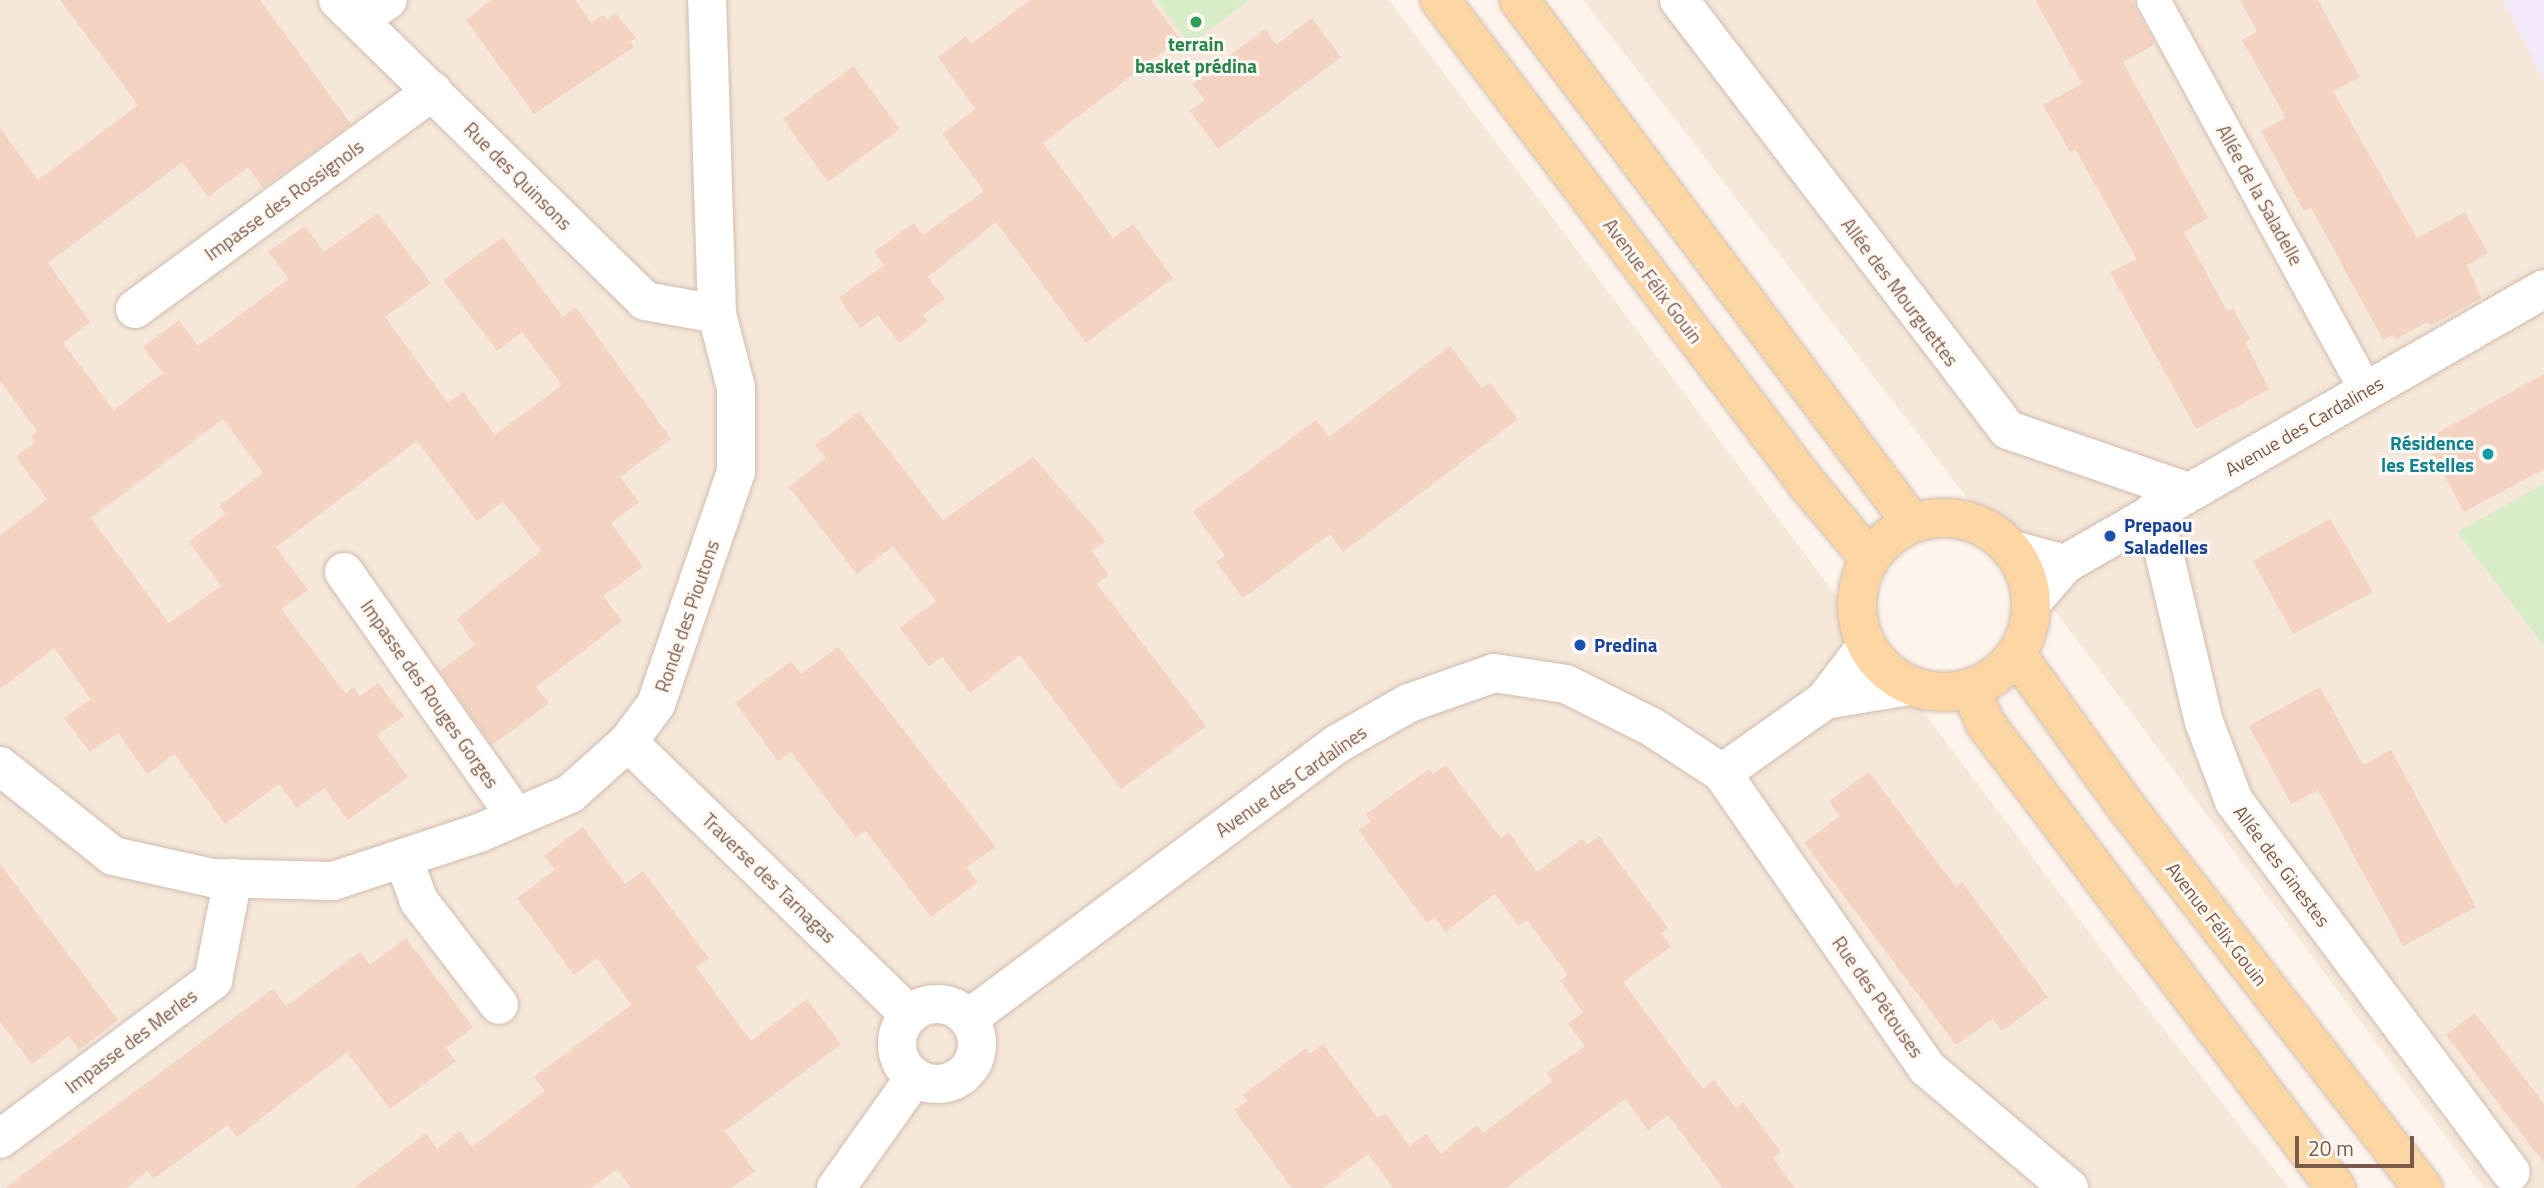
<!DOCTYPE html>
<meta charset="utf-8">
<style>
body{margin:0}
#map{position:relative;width:2544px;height:1188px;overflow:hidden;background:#fdf5ec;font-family:"Titillium Web",sans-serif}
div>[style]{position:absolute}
.residential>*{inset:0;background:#f5e7d9}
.education>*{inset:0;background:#f2e8fa}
.green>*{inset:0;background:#d9ecc8}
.building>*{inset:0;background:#f4d3c2}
.roads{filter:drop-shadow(0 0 2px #d1bcaf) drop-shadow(0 0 2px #d1bcaf)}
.pedestrian>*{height:33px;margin:-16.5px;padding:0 16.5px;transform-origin:16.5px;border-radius:16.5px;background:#fff}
.minor>*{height:38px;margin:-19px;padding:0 19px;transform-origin:19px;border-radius:19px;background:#fff}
.minor>.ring{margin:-19px;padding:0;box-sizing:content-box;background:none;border:38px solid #fff;border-radius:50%}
.primary>*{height:38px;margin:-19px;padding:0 19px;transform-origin:19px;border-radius:19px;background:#fcd6a3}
.primary>.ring{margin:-19px;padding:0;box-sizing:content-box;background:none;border:38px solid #fcd6a3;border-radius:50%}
.dots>*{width:19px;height:19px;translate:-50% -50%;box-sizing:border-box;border:4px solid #fff9f3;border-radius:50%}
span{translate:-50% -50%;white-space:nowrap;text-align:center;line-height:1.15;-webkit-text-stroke:6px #fff9f3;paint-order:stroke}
.leisure-label{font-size:19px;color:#27864d;font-weight:700}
.street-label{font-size:19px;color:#7b5a4c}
.culture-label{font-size:19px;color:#0d838f;font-weight:700}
.right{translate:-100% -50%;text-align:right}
.transit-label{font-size:19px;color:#164399;font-weight:700}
.left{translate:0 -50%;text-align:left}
.scale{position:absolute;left:2295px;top:1136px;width:119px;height:32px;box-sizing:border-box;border:4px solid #7b5a4c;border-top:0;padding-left:9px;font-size:21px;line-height:24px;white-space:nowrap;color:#7b5a4c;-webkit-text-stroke:5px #fff9f3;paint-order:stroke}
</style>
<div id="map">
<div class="residential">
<div style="clip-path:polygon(0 0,1389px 0,2119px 972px,2289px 1188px,0 1188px)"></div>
<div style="clip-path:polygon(1583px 0,2544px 0,2544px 1188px,2484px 1188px,2083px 648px)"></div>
</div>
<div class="education">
<div style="clip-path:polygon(2503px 0,2544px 0,2544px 81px)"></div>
</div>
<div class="green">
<div style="clip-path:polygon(1156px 0,1250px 0,1190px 44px)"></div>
<div style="clip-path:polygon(2544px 484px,2544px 646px,2457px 532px)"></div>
</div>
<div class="building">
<div style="clip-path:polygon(evenodd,60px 0,260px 0,351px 124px,263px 188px,248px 167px,208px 197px,182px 162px,48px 263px,90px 322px,63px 343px,114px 410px,163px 373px,143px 347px,179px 320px,198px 346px,289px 279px,268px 252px,305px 226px,324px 252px,378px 213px,431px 283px,385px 317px,448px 403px,463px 392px,495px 435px,562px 385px,522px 332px,497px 351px,443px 280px,503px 237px,563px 317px,576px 307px,671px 439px,620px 477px,639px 502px,611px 523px,643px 567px,603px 596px,622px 621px,536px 687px,549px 703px,492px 745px,440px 671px,475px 645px,457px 619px,541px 551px,503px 501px,477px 521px,417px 441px,276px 547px,308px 590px,281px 609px,346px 694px,354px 687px,360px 696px,378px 683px,404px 716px,377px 735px,408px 777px,348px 820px,324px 788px,297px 808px,279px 784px,225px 824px,174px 754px,147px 774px,118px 733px,90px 752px,64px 718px,91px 699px,54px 648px,0 689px,0 536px,47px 499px,16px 457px,35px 442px,31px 436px,37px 431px,0 381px,0 128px,38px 180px,138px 105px,60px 0,223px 419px,263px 473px,219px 506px,226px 514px,189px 542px,221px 586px,169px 623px,91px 518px,223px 419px)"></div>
<div style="clip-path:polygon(491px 0,575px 0,591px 22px,603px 15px,607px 20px,616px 13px,636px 38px,630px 42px,634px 47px,534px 114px,466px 20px)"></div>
<div style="clip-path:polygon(1030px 0,1151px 0,1180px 39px,1043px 143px,1113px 238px,1133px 224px,1173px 278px,1086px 343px,996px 222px,928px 277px,945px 299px,923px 315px,928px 321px,899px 343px,878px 315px,860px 328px,839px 298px,884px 265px,874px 252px,914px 223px,923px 235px,984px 191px,942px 134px,975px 109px,938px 57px,966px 36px,971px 44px)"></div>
<div style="clip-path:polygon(2035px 0,2131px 0,2155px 44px,2123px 62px,2208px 218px,2184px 232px,2227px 311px,2233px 308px,2250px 339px,2245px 342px,2269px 389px,2196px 429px,2110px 272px,2137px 259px,2075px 149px,2070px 152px,2043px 105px,2082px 84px)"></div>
<div style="clip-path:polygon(2240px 0,2318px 0,2360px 77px,2333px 91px,2417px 238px,2465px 212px,2488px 253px,2467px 265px,2481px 298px,2430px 326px,2428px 322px,2396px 339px,2393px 335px,2383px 340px,2311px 208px,2304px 211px,2261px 131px,2286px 118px,2242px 40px,2257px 32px)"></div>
<div style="clip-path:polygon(1312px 18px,1341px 57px,1218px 149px,1190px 111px,1205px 100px,1192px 84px,1265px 29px,1276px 45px)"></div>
<div style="clip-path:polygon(853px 66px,900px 129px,828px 182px,783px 119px)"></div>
<div style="clip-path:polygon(1450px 346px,1482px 388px,1490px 383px,1518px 419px,1343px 552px,1330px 534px,1243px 598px,1216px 562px,1225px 556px,1193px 512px,1316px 420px,1329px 437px)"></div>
<div style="clip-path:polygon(2544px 374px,2544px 469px,2464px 512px,2425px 440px)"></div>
<div style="clip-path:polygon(859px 412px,943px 520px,1033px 457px,1106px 541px,1092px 551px,1108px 575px,1097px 584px,1206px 726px,1121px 789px,1020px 655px,970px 693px,942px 657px,929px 666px,900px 628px,936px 601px,893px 546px,857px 574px,789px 487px,826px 458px,815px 445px)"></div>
<div style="clip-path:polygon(2330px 519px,2373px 592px,2293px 634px,2253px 561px)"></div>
<div style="clip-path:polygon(838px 647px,996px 847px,966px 867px,978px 882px,931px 917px,865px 830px,856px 838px,791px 752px,778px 761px,735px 703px,791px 661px,801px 674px)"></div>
<div style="clip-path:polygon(2320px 687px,2363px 765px,2391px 750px,2476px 907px,2403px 946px,2318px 790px,2291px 804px,2249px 726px)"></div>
<div style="clip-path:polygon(1446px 765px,1501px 838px,1509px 833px,1537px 872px,1582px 839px,1587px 845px,1599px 836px,1668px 928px,1661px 934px,1671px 946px,1623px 982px,1703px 1089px,1714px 1080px,1736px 1108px,1743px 1102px,1781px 1152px,1773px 1158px,1795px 1188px,1723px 1188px,1668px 1115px,1648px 1130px,1625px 1099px,1506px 1188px,1393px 1188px,1368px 1154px,1323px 1188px,1292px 1188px,1234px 1110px,1247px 1101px,1243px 1095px,1306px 1048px,1310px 1054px,1323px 1044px,1378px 1118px,1385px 1113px,1410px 1146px,1426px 1134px,1441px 1154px,1477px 1125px,1483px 1133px,1553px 1081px,1547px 1073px,1585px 1046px,1568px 1024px,1583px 1012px,1560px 981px,1568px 975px,1527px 920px,1519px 926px,1495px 894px,1445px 932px,1435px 917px,1427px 923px,1358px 830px,1371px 822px,1366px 814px,1429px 769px,1433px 774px)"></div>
<div style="clip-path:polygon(1869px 772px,1956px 887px,1962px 882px,2048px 997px,2002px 1031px,1992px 1019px,1956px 1045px,1804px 843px,1840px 816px,1829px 801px)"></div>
<div style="clip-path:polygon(583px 827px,625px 884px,643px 871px,709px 958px,696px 967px,751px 1041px,807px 999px,841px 1044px,725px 1131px,755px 1171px,731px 1188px,631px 1188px,617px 1169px,591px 1188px,354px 1188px,426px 1133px,437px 1149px,460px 1131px,472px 1147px,545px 1091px,534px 1077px,631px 1005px,597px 958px,574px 975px,517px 898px,555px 870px,544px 856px)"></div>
<div style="clip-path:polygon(0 864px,118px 1020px,79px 1050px,68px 1036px,32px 1064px,0 1022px)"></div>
<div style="clip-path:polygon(406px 938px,473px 1027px,446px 1048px,456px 1061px,390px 1109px,347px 1052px,237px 1137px,228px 1125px,153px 1179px,148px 1171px,126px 1188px,5px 1188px,273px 989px,286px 1006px,360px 952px,370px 965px)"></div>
<div style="clip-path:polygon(2475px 1013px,2544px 1104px,2544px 1163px,2446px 1035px)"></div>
</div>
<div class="roads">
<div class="pedestrian">
<div style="left:2153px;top:0;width:444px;rotate:61.4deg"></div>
</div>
<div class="minor">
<div style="left:338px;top:0;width:430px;rotate:44.4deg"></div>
<div style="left:645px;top:301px;width:73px;rotate:10.2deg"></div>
<div style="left:1679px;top:0;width:541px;rotate:52.58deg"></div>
<div style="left:2008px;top:430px;width:190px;rotate:19deg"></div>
<div style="left:359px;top:20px;width:35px;rotate:-35deg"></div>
<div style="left:135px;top:309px;width:369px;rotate:-36.2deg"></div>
<div style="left:2154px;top:511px;width:217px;rotate:76.7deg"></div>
<div style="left:2204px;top:722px;width:85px;rotate:69.2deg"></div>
<div style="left:2234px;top:801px;width:463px;rotate:53.3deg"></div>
<div style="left:2013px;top:550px;width:54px;rotate:15.1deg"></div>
<div style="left:344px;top:572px;width:299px;rotate:54.9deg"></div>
<div style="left:2032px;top:602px;width:50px;rotate:-49deg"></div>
<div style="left:2065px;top:564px;width:552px;rotate:-29.86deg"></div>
<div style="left:1825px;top:700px;width:86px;rotate:-9.4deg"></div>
<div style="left:628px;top:742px;width:392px;rotate:44.1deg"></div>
<div style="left:0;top:766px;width:144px;rotate:38.5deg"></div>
<div style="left:113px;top:856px;width:101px;rotate:12.5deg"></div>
<div style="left:212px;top:878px;width:121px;rotate:1.4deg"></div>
<div style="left:333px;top:881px;width:154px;rotate:-18.2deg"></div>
<div style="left:479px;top:833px;width:99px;rotate:-23.2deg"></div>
<div style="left:570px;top:794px;width:78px;rotate:-41.9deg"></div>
<div style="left:628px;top:742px;width:47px;rotate:-53.6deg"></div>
<div style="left:656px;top:704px;width:245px;rotate:-71deg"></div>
<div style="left:736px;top:472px;width:84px;rotate:-90deg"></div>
<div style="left:736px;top:388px;width:76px;rotate:-104.4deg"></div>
<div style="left:717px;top:314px;width:314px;rotate:-91.8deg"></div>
<div style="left:1722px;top:773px;width:359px;rotate:55.2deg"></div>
<div style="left:1927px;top:1068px;width:186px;rotate:40.2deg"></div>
<div style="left:403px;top:858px;width:46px;rotate:69.6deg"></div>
<div style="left:419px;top:901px;width:131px;rotate:52.4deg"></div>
<div class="ring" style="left:897px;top:1004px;width:42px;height:42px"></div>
<div style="left:968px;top:1019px;width:460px;rotate:-36.7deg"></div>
<div style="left:1337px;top:744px;width:83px;rotate:-29.7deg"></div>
<div style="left:1409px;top:703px;width:90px;rotate:-19.4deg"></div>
<div style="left:1494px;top:673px;width:73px;rotate:8.7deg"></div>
<div style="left:1566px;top:684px;width:96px;rotate:26.6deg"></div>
<div style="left:1652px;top:727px;width:84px;rotate:33.3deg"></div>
<div style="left:1722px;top:773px;width:126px;rotate:-35.3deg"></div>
<div style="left:1825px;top:700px;width:68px;rotate:-52.8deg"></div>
<div style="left:0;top:1139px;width:266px;rotate:-36.7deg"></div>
<div style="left:213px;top:980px;width:104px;rotate:-78.9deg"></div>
<div style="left:836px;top:1188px;width:136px;rotate:-54.6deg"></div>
</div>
<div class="primary">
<div style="left:1440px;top:0;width:609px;rotate:52.81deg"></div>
<div style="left:1808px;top:485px;width:95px;rotate:50.1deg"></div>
<div style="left:1519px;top:0;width:654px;rotate:53.08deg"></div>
<div class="ring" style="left:1857px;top:518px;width:136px;height:136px"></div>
<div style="left:2017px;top:655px;width:183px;rotate:54.3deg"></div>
<div style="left:2124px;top:804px;width:487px;rotate:52.1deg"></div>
<div style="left:1970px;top:689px;width:37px;rotate:66deg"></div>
<div style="left:1985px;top:723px;width:583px;rotate:52.95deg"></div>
</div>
</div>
<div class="dots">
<div style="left:1196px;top:22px;background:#2e9e5b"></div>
<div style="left:2488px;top:454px;background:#0f9aa8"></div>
<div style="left:2110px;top:536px;background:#1a4fb4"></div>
<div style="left:1580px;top:645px;background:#1a4fb4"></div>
</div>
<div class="leisure-label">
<span style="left:1196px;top:55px">terrain<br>basket prédina</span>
</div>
<div class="street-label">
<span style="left:518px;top:176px;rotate:45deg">Rue des Quinsons</span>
<span style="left:2260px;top:195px;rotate:61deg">Allée de la Saladelle</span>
<span style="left:284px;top:200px;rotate:-36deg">Impasse des Rossignols</span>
<span style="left:1653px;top:281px;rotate:53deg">Avenue Félix Gouin</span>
<span style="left:1900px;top:292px;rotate:53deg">Allée des Mourguettes</span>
<span style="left:2304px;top:426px;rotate:-30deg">Avenue des Cardalines</span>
<span style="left:687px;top:616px;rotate:-71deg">Ronde des Pioutons</span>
<span style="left:430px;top:694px;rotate:55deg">Impasse des Rouges Gorges</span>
<span style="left:1291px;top:781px;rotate:-35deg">Avenue des Cardalines</span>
<span style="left:2282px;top:866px;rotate:53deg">Allée des Ginestes</span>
<span style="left:769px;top:878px;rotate:44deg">Traverse des Tarnagas</span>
<span style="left:2217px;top:924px;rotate:52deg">Avenue Félix Gouin</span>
<span style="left:1878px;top:997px;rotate:55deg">Rue des Pétouses</span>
<span style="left:131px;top:1041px;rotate:-37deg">Impasse des Merles</span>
</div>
<div class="culture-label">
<span class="right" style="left:2474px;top:454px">Résidence<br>les Estelles</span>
</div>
<div class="transit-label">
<span class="left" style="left:2124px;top:536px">Prepaou<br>Saladelles</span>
<span class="left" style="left:1594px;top:645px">Predina</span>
</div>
<div class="scale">20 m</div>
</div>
